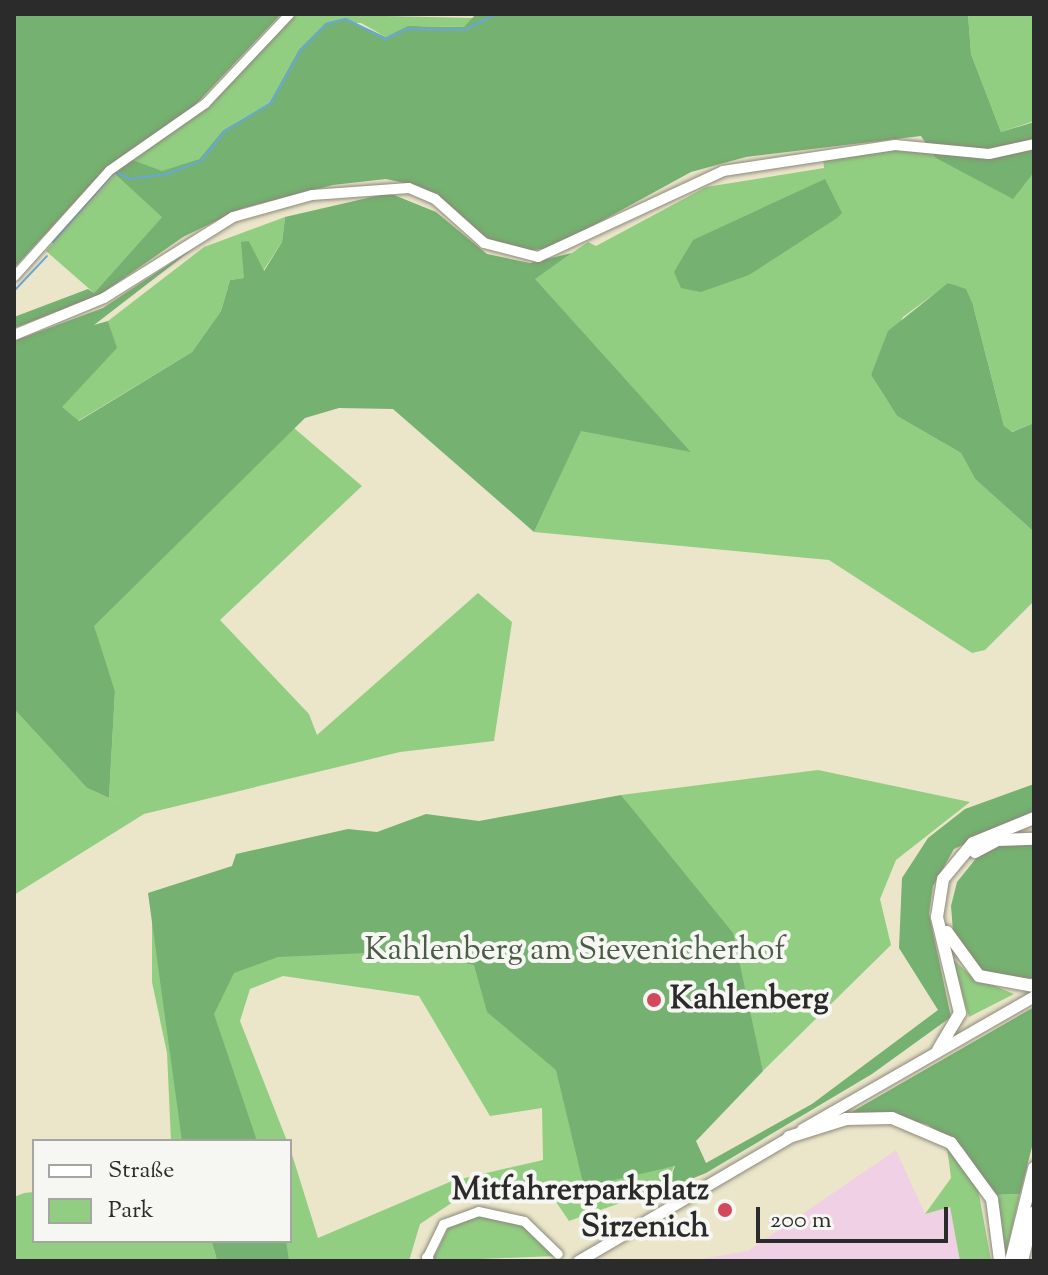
<!DOCTYPE html>
<meta charset="utf-8">
<style>
body{margin:0}
#map{position:relative;width:1048px;height:1275px;overflow:hidden;background:#ebe6ca;font-family:"Sorts Mill Goudy",serif}
div>[style]{position:absolute}
.built>*{inset:0;background:#f0d0e4}
.green>*{inset:0;background:#92ce82}
.forest>*{inset:0;background:#75b170}
.stream>*{height:2px;margin:-1px;padding:0 1px;transform-origin:1px;border-radius:1px;background:#68a7db}
.roads{filter:drop-shadow(0 0 2px #8b887a) drop-shadow(0 0 2px #8b887a)}
.tertiary>*{height:9px;margin:-4.5px;padding:0 4.5px;transform-origin:4.5px;border-radius:4.5px;background:#fff}
.secondary>*{height:10px;margin:-5px;padding:0 5px;transform-origin:5px;border-radius:5px;background:#fff}
.primary>*{height:11px;margin:-5.5px;padding:0 5.5px;transform-origin:5.5px;border-radius:5.5px;background:#fff}
.trunk>*{height:11px;margin:-5.5px;padding:0 5.5px;transform-origin:5.5px;border-radius:5.5px;background:#fff}
.motorway>*{height:12px;margin:-6px;padding:0 6px;transform-origin:6px;border-radius:6px;background:#fff}
.dots>*{width:22px;height:22px;translate:-50% -50%;box-sizing:border-box;border:4px solid #f6f6f2;border-radius:50%}
span{translate:-50% -50%;white-space:nowrap;text-align:center;line-height:1.15;-webkit-text-stroke:8px #f6f6f2;paint-order:stroke}
.park-label{font-size:32px;color:#4a5c45}
.poi-label{font-size:32px;color:#2b2b2b;font-weight:700}
.left{translate:0 -50%;text-align:left}
.right{translate:-100% -50%;text-align:right}
.frame{position:absolute;inset:0;border:16px solid #2b2b2b;pointer-events:none}
.legend{position:absolute;left:32px;top:1139px;width:260px;height:104px;box-sizing:border-box;background:#f6f6f2;border:2px solid #a5a5a2;margin:0;padding:10px 14px;list-style:none;font-size:24px;color:#2b2b2b}
.legend li{display:flex;align-items:center;gap:16px;height:40px}
.legend b{width:40px;border:2px solid #a5a5a2}
.scale{position:absolute;left:756px;top:1207px;width:192px;height:36px;box-sizing:border-box;border:4px solid #2b2b2b;border-top:0;padding-left:10px;font-size:24px;line-height:28px;white-space:nowrap;color:#2b2b2b;-webkit-text-stroke:6px #f6f6f2;paint-order:stroke}
</style>
<div id="map">
<div class="built">
<div style="clip-path:polygon(896px 1150px,925px 1214px,950px 1207px,960px 1261px,688px 1261px,748px 1251px)"></div>
</div>
<div class="green">
<div style="clip-path:polygon(294px 14px,477px 18px,464px 27px,421px 26px,386px 37px,361px 23px,325px 23px,299px 49px,269px 103px,223px 130px,199px 159px,162px 172px,130px 159px,208px 106px)"></div>
<div style="clip-path:polygon(968px 14px,1034px 14px,1034px 121px,1001px 132px,971px 54px)"></div>
<div style="clip-path:polygon(921px 145px,1024px 179px,1034px 172px,1034px 423px,1011px 432px,1004px 426px,973px 305px,949px 283px,903px 317px,871px 375px,897px 416px,961px 453px,975px 479px,1034px 532px,1034px 601px,985px 650px,972px 653px,829px 560px,534px 532px,581px 430px,690px 451px,534px 279px,588px 242px,596px 246px,706px 187px,824px 168px,823px 155px)"></div>
<div style="clip-path:polygon(115px 174px,163px 216px,94px 293px,46px 251px)"></div>
<div style="clip-path:polygon(285px 217px,282px 242px,263px 271px,249px 241px,244px 278px,230px 280px,221px 311px,192px 352px,78px 421px,61px 407px,116px 348px,108px 321px,204px 247px)"></div>
<div style="clip-path:polygon(294px 428px,362px 486px,220px 620px,309px 714px,317px 735px,478px 593px,512px 622px,494px 741px,400px 752px,144px 814px,14px 895px,14px 709px,87px 788px,135px 810px,109px 798px,115px 691px,93px 626px)"></div>
<div style="clip-path:polygon(818px 770px,970px 802px,896px 860px,880px 899px,891px 945px,715px 1118px,763px 1071px,740px 973px,666px 1168px,674px 1166px,666px 1187px,569px 1221px,552px 1196px,537px 1190px,456px 1200px,420px 1224px,409px 1261px,221px 1261px,214px 1249px,217px 1261px,14px 1261px,14px 1197px,24px 1193px,34px 1192px,34px 1241px,290px 1241px,290px 1148px,318px 1238px,452px 1181px,543px 1160px,542px 1108px,490px 1116px,419px 996px,283px 976px,250px 989px,240px 1021px,287px 1141px,171px 1141px,167px 1053px,152px 982px,152px 903px,428px 824px,505px 820px,625px 800px,621px 795px)"></div>
<div style="clip-path:polygon(952px 958px,971px 976px,1014px 994px,969px 1017px)"></div>
<div style="clip-path:polygon(947px 1147px,977px 1183px,991px 1261px,960px 1261px,950px 1207px,925px 1214px,951px 1178px)"></div>
<div style="clip-path:polygon(1020px 1194px,1006px 1254px,995px 1195px)"></div>
<div style="clip-path:polygon(484px 1214px,525px 1225px,555px 1256px,432px 1261px,449px 1226px)"></div>
</div>
<div class="forest">
<div style="clip-path:polygon(14px 14px,281px 14px,181px 120px,105px 169px,14px 268px)"></div>
<div style="clip-path:polygon(476px 14px,968px 14px,971px 54px,1001px 132px,1034px 122px,1034px 172px,1013px 199px,936px 158px,921px 136px,746px 157px,691px 172px,554px 247px,521px 252px,493px 242px,413px 185px,386px 179px,333px 185px,243px 208px,183px 237px,98px 296px,14px 328px,14px 317px,88px 289px,94px 293px,162px 217px,115px 174px,130px 159px,162px 171px,199px 159px,223px 130px,269px 103px,299px 49px,325px 23px,345px 18px,386px 37px,408px 26px,464px 27px)"></div>
<div style="clip-path:polygon(825px 179px,842px 213px,837px 218px,749px 275px,701px 292px,681px 288px,674px 272px,693px 240px)"></div>
<div style="clip-path:polygon(389px 193px,436px 212px,487px 254px,530px 263px,572px 253px,535px 279px,691px 452px,581px 431px,534px 532px,393px 409px,339px 408px,305px 418px,94px 626px,115px 691px,109px 798px,87px 788px,14px 709px,14px 341px,103px 308px,194px 248px,94px 325px,108px 321px,117px 348px,62px 407px,79px 421px,192px 352px,221px 311px,230px 280px,244px 278px,241px 242px,249px 241px,264px 271px,282px 242px,285px 217px)"></div>
<div style="clip-path:polygon(948px 283px,966px 289px,973px 305px,1004px 426px,1012px 432px,1034px 423px,1034px 532px,975px 479px,961px 453px,897px 416px,871px 375px,888px 331px)"></div>
<div style="clip-path:polygon(1034px 784px,1034px 811px,954px 849px,933px 886px,929px 914px,951px 1017px,872px 1074px,706px 1173px,674px 1186px,668px 1184px,675px 1166px,584px 1187px,556px 1070px,487px 1012px,474px 965px,410px 951px,278px 957px,234px 973px,214px 1014px,257px 1141px,182px 1141px,148px 893px,232px 866px,236px 854px,348px 829px,377px 832px,426px 814px,479px 821px,621px 795px,733px 933px,763px 1071px,696px 1141px,706px 1163px,812px 1104px,938px 1010px,899px 948px,902px 878px,928px 838px,965px 809px)"></div>
<div style="clip-path:polygon(1034px 843px,1034px 977px,1021px 982px,982px 970px,953px 931px,951px 906px,957px 882px,978px 856px,1000px 845px)"></div>
<div style="clip-path:polygon(1034px 1007px,1034px 1139px,1020px 1194px,995px 1195px,963px 1148px,928px 1125px,891px 1114px,848px 1114px)"></div>
<div style="clip-path:polygon(212px 1241px,286px 1241px,289px 1261px,217px 1261px)"></div>
</div>
<div class="stream">
<div style="left:539px;top:14px;width:63px"></div>
<div style="left:53px;top:242px;width:94px;rotate:-48.5deg"></div>
<div style="left:115px;top:172px;width:17px;rotate:24deg"></div>
<div style="left:131px;top:179px;width:36px;rotate:-8deg"></div>
<div style="left:167px;top:174px;width:36px;rotate:-21deg"></div>
<div style="left:201px;top:161px;width:38px;rotate:-51deg"></div>
<div style="left:225px;top:131px;width:54px;rotate:-31.3deg"></div>
<div style="left:271px;top:103px;width:61px;rotate:-60.5deg"></div>
<div style="left:301px;top:50px;width:37px;rotate:-45deg"></div>
<div style="left:327px;top:24px;width:20px;rotate:-15deg"></div>
<div style="left:346px;top:19px;width:44px;rotate:27.1deg"></div>
<div style="left:385px;top:39px;width:24px;rotate:-24deg"></div>
<div style="left:407px;top:29px;width:58px;rotate:1deg"></div>
<div style="left:465px;top:30px;width:36px;rotate:-27deg"></div>
<div style="left:14px;top:291px;width:48px;rotate:-46.7deg"></div>
</div>
<div class="roads">
<div class="tertiary">
<div style="left:14px;top:276px;width:142px;rotate:-48.1deg"></div>
<div style="left:109px;top:170px;width:117px;rotate:-34.9deg"></div>
<div style="left:205px;top:103px;width:122px;rotate:-46.7deg"></div>
<div style="left:427px;top:1257px;width:37px;rotate:-64deg"></div>
<div style="left:443px;top:1224px;width:37px;rotate:-20deg"></div>
<div style="left:478px;top:1211px;width:47px;rotate:12.3deg"></div>
<div style="left:524px;top:1221px;width:47px;rotate:44.1deg"></div>
</div>
<div class="secondary">
<div style="left:14px;top:335px;width:97px;rotate:-22.3deg"></div>
<div style="left:104px;top:298px;width:152px;rotate:-32.1deg"></div>
<div style="left:233px;top:217px;width:82px;rotate:-15.6deg"></div>
<div style="left:312px;top:195px;width:97px;rotate:-4.1deg"></div>
<div style="left:409px;top:188px;width:28px;rotate:23deg"></div>
<div style="left:435px;top:199px;width:66px;rotate:41.9deg"></div>
<div style="left:484px;top:243px;width:56px;rotate:14.5deg"></div>
<div style="left:538px;top:257px;width:204px;rotate:-24.9deg"></div>
<div style="left:723px;top:171px;width:174px;rotate:-8.6deg"></div>
<div style="left:895px;top:145px;width:94px;rotate:5.5deg"></div>
<div style="left:989px;top:154px;width:46px;rotate:-12.5deg"></div>
</div>
<div class="primary">
<div style="left:802px;top:1129px;width:267px;rotate:-29.8deg"></div>
</div>
<div class="trunk">
<div style="left:427px;top:1257px;width:4px;rotate:76deg"></div>
<div style="left:578px;top:1261px;width:245px;rotate:-30.4deg"></div>
</div>
<div class="motorway">
<div style="left:975px;top:852px;width:26px;rotate:-28deg"></div>
<div style="left:998px;top:840px;width:36px;rotate:-2deg"></div>
<div style="left:947px;top:932px;width:54px;rotate:54deg"></div>
<div style="left:979px;top:976px;width:56px;rotate:10.3deg"></div>
<div style="left:938px;top:1050px;width:43px;rotate:-59.3deg"></div>
<div style="left:960px;top:1013px;width:99px;rotate:-103.5deg"></div>
<div style="left:937px;top:917px;width:38px;rotate:-81deg"></div>
<div style="left:943px;top:879px;width:47px;rotate:-50.2deg"></div>
<div style="left:973px;top:843px;width:66px;rotate:-22.3deg"></div>
<div style="left:789px;top:1137px;width:60px;rotate:-17.5deg"></div>
<div style="left:846px;top:1119px;width:46px;rotate:-1.2deg"></div>
<div style="left:892px;top:1118px;width:64px;rotate:23deg"></div>
<div style="left:951px;top:1143px;width:69px;rotate:53.8deg"></div>
<div style="left:992px;top:1199px;width:63px;rotate:82.6deg"></div>
<div style="left:1011px;top:1261px;width:96px;rotate:-76.1deg"></div>
<div style="left:1022px;top:1261px;width:50px;rotate:-76.2deg"></div>
</div>
</div>
<div class="dots">
<div style="left:654px;top:1000px;background:#d1495b"></div>
<div style="left:725px;top:1210px;background:#d1495b"></div>
</div>
<div class="park-label">
<span style="left:575px;top:951px">Kahlenberg am Sievenicherhof</span>
</div>
<div class="poi-label">
<span class="left" style="left:670px;top:1000px">Kahlenberg</span>
<span class="right" style="left:709px;top:1210px">Mitfahrerparkplatz<br>Sirzenich</span>
</div>
<div class="frame"></div>
<ul class="legend">
<li><b style="height:10px;background:#fff"></b>Straße</li>
<li><b style="height:22px;background:#92ce82"></b>Park</li>
</ul>
<div class="scale">200 m</div>
</div>
